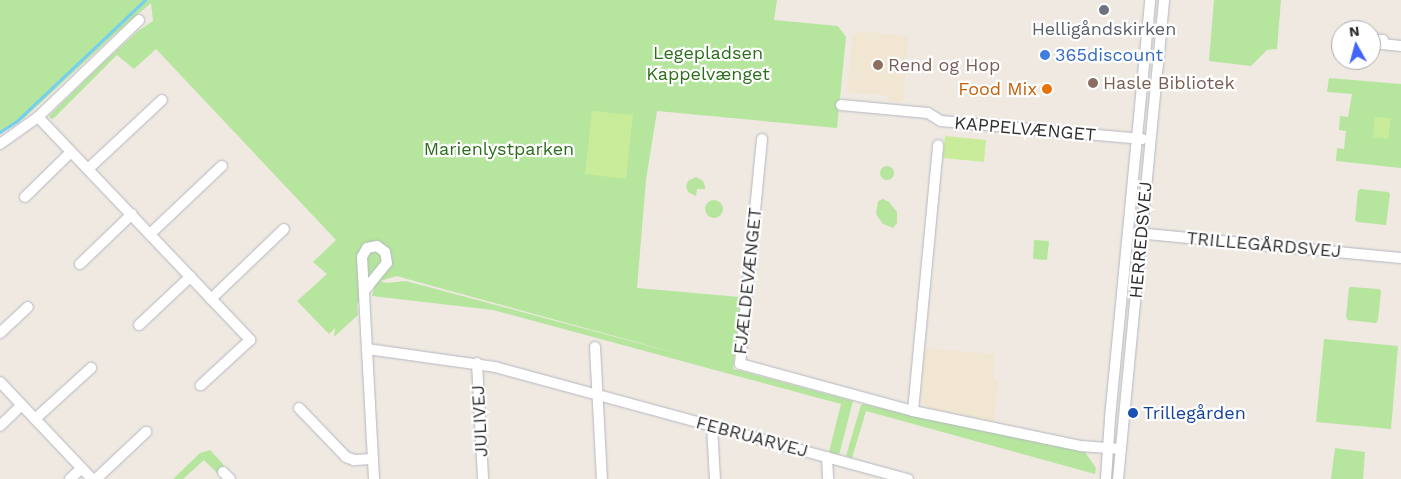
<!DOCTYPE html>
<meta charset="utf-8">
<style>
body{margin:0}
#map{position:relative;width:1401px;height:479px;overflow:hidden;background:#efe9e1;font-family:"Work Sans",sans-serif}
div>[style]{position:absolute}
.education>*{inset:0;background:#f0e6d1}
.green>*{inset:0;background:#b6e59e}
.round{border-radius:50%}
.pitch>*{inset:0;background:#c9ec9a}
.stream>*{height:2.5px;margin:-1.25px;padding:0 1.25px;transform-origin:1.25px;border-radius:1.25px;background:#75cff0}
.roads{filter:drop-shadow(0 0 1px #b4b7c1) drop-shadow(0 0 1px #b4b7c1)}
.minor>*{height:10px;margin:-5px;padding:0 5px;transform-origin:5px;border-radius:5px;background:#fff}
.dots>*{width:14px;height:14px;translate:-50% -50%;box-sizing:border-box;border:2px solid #fff;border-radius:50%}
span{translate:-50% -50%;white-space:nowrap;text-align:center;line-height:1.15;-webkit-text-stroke:4.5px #fff;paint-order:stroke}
.worship-label{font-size:18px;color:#5b616d}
.park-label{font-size:18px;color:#2c6e1b}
.shop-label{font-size:18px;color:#366cbe}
.left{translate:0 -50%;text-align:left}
.education-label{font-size:18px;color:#785e54}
.food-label{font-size:18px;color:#c56008}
.right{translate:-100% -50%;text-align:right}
.street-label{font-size:18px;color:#2e2e2e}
.transit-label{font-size:18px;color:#164399}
.north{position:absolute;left:1331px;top:20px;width:50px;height:50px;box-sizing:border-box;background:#fff;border:1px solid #ababab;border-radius:50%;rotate:353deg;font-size:14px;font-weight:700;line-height:20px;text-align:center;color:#2e2e2e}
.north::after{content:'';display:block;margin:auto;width:18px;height:22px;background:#4264fb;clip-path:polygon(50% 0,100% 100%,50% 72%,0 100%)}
</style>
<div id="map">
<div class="education">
<div style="clip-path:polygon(859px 31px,908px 36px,903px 102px,889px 101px,889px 96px,847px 92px,852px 37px)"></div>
<div style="clip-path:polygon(924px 348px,994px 354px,993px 376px,998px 383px,994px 422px,929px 408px,921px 401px)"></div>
</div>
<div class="green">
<div style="clip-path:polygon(evenodd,0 0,777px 0,774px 20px,838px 26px,846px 37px,837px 128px,657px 111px,646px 180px,637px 288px,740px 297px,733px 369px,853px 401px,839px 455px,829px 452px,841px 404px,493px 310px,372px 296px,375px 285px,357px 304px,358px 315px,334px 337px,335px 328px,329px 334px,297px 301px,327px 274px,313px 262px,336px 240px,156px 49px,134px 69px,117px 55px,54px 118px,51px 119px,49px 116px,104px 62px,138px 31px,153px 21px,151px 3px,116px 33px,23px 119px,0 134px,0 0,397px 276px,407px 279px,694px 358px,406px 281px,386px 283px,380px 281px,397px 276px)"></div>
<div style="clip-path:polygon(1214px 0,1281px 0,1277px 49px,1267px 50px,1251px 66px,1209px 61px)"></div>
<div style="clip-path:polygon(1329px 78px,1401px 84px,1401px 168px,1336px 161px,1337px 148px,1344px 149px,1346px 131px,1339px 130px,1340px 116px,1348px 117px,1352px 94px,1327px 92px)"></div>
<div class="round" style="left:880px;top:166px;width:14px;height:14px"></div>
<div style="clip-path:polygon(696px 177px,703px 181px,705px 187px,705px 189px,697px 189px,696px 196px,688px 192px,686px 186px,688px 181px)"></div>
<div style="clip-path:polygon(1360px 189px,1388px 192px,1390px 194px,1386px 225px,1357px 222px,1355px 220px,1358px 191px)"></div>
<div style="clip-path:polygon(883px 199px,889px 202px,897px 212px,897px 223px,893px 228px,883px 224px,876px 214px,878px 201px)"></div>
<div class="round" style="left:705px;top:200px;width:18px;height:18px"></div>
<div style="clip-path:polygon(1034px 240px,1049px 241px,1047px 260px,1033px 259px)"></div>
<div style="clip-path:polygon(1351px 287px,1379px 289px,1381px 291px,1378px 320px,1376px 323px,1348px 320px,1346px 317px,1349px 288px)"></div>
<div style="clip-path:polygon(1324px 339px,1398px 346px,1391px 429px,1316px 422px)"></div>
<div style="clip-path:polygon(863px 404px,913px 416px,1085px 452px,1096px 468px,1095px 474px,866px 411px,852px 458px,846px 456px,861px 405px)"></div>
<div style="clip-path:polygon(1335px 448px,1365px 452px,1363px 479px,1331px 479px)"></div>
<div style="clip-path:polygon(210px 450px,223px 464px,224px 468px,218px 474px,204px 460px,183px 479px,173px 479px,200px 453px)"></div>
</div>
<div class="pitch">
<div style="clip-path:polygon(592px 111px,633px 115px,626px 179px,585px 174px)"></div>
<div style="clip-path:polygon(1375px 117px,1391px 118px,1388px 139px,1373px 137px)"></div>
<div style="clip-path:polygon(945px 136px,986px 140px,984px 162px,943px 158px)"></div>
</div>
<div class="stream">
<div style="left:0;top:132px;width:20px;rotate:-33deg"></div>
<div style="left:17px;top:121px;width:176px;rotate:-43.4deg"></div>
</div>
<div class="roads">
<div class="minor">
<div style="left:1371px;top:39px;width:12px;rotate:5deg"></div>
<div style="left:1383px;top:40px;width:4px;rotate:104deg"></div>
<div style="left:1382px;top:44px;width:19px;rotate:6deg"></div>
<div style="left:841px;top:105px;width:87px;rotate:5.3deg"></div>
<div style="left:928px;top:113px;width:15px;rotate:32deg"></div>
<div style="left:941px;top:121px;width:202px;rotate:5.1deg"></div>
<div style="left:38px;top:117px;width:308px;rotate:46.4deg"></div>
<div style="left:250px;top:340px;width:67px;rotate:137.4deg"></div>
<div style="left:762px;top:139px;width:226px;rotate:95.6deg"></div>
<div style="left:740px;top:364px;width:179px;rotate:15.2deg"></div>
<div style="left:913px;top:411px;width:172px;rotate:11.8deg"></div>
<div style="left:1081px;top:446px;width:40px;rotate:4.3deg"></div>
<div style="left:0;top:144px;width:47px;rotate:-35.4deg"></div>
<div style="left:38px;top:117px;width:140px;rotate:-43.8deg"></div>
<div style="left:88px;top:169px;width:101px;rotate:-43deg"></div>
<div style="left:25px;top:197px;width:64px;rotate:-44.4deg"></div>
<div style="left:1136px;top:233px;width:266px;rotate:5.4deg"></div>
<div style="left:150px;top:234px;width:99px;rotate:-43.4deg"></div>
<div style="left:80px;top:264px;width:72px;rotate:-43.9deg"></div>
<div style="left:364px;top:291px;width:36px;rotate:-51deg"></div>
<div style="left:387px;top:263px;width:11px;rotate:-100deg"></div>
<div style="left:385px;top:252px;width:10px;rotate:-143deg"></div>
<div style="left:377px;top:246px;width:10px;rotate:169deg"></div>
<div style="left:367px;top:248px;width:10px;rotate:119deg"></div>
<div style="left:362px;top:257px;width:222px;rotate:86.9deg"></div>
<div style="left:211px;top:299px;width:101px;rotate:-43.8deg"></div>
<div style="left:139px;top:325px;width:71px;rotate:-43.3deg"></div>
<div style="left:0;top:333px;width:38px;rotate:-43deg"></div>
<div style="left:595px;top:347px;width:132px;rotate:87deg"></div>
<div style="left:367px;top:349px;width:129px;rotate:8deg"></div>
<div style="left:495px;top:367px;width:428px;rotate:15.2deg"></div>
<div style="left:477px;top:363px;width:116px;rotate:87deg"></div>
<div style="left:0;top:382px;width:134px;rotate:46.5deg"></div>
<div style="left:299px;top:408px;width:68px;rotate:46.2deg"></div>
<div style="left:346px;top:457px;width:9px;rotate:21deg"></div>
<div style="left:354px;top:460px;width:19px;rotate:-3deg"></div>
<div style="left:913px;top:411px;width:267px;rotate:-84.6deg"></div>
<div style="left:35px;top:419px;width:76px;rotate:-42.3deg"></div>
<div style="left:0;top:426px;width:30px;rotate:-44deg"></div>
<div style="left:712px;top:426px;width:53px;rotate:86.8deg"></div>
<div style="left:827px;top:457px;width:22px;rotate:87deg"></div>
<div style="left:223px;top:472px;width:10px;rotate:45deg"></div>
<div style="left:70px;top:479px;width:16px;rotate:-43deg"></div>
<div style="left:96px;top:479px;width:69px;rotate:-43.2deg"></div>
<div style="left:1106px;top:479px;width:61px;rotate:-86.2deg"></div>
<div style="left:1110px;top:418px;width:420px;rotate:-84.5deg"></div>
<div style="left:1118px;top:479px;width:481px;rotate:-84.5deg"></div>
</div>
</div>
<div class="dots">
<div style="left:1104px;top:10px;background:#6b7280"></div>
<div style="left:1045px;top:55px;background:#3f7fe0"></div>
<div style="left:878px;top:65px;background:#8d6e63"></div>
<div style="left:1093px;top:83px;background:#8d6e63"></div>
<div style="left:1047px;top:89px;background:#e8710a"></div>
<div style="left:1133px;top:413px;background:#1a4fb4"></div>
</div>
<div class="worship-label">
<span style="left:1104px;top:29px">Helligåndskirken</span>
</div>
<div class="park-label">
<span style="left:708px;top:64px">Legepladsen<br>Kappelvænget</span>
<span style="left:499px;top:149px">Marienlystparken</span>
</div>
<div class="shop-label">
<span class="left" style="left:1055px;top:55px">365discount</span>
</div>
<div class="education-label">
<span class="left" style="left:888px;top:65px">Rend og Hop</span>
<span class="left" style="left:1103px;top:83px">Hasle Bibliotek</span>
</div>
<div class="food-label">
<span class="right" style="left:1037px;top:89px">Food Mix</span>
</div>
<div class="street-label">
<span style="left:1025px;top:129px;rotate:5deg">KAPPELVÆNGET</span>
<span style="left:1141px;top:240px;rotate:-85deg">HERREDSVEJ</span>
<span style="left:1264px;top:245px;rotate:5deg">TRILLEGÅRDSVEJ</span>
<span style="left:748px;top:281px;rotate:-84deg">FJÆLDEVÆNGET</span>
<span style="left:480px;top:421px;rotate:-93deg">JULIVEJ</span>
<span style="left:752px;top:437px;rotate:15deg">FEBRUARVEJ</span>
</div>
<div class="transit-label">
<span class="left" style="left:1143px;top:413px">Trillegården</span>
</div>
<div class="north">N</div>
</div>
